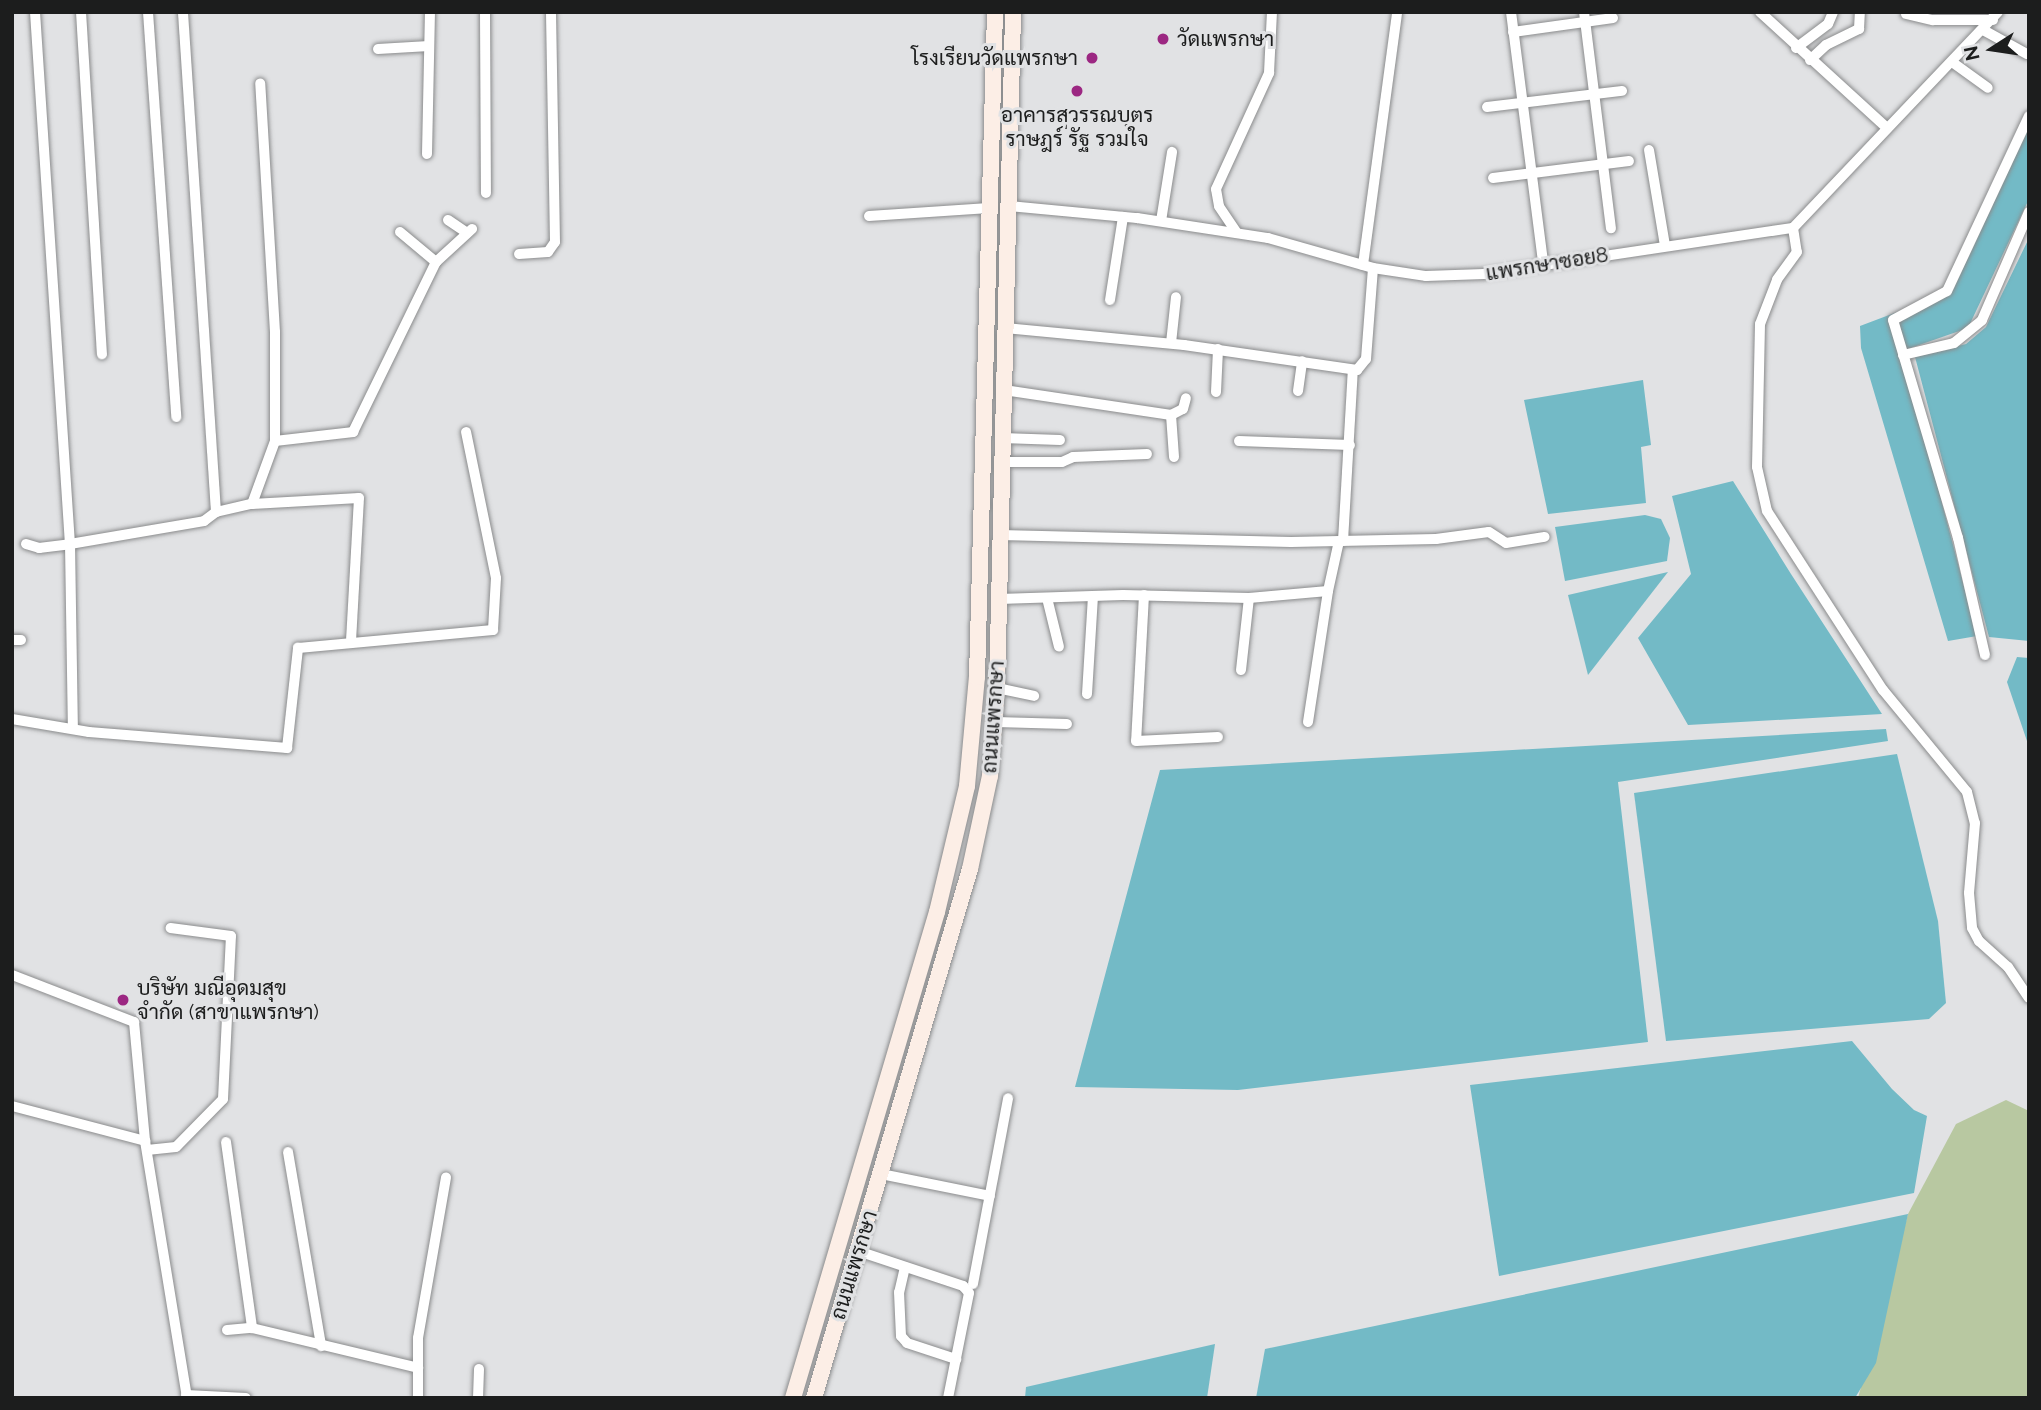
<!DOCTYPE html>
<meta charset="utf-8">
<style>
body{margin:0}
#map{position:relative;width:2041px;height:1410px;overflow:hidden;background:#e1e2e4;font-family:Raleway,Sarabun,sans-serif}
div>[style]{position:absolute}
.green>*{inset:0;background:#b8c8a1}
.water>*{inset:0;background:#73bac6}
.roads{filter:drop-shadow(0 0 2px #8a8b8c) drop-shadow(0 0 2px #8a8b8c)}
.street>*{height:10px;margin:-5px;padding:0 5px;transform-origin:5px;border-radius:5px;background:#fff}
.secondary>*{height:16px;margin:-8px;padding:0 8px;transform-origin:8px;border-radius:8px;background:#fceee6}
.dots>*{width:19px;height:19px;translate:-50% -50%;box-sizing:border-box;border:4px solid #e1e2e4;border-radius:50%}
span{translate:-50% -50%;white-space:nowrap;text-align:center;line-height:1.15;-webkit-text-stroke:6px #e1e2e4;paint-order:stroke}
.poi-label{font-size:21px;color:#1c1d1d}
.left{translate:0 -50%;text-align:left}
.right{translate:-100% -50%;text-align:right}
.street-label{font-size:21px;color:#1c1d1d}
.frame{position:absolute;inset:0;border:14px solid #1c1d1d;pointer-events:none}
.north{position:absolute;left:1957px;top:14px;width:70px;height:70px;-webkit-text-stroke:5px #e1e2e4;paint-order:stroke;rotate:258deg;font-size:19px;font-weight:700;line-height:28px;text-align:center;color:#1c1d1d}
.north::after{content:'';display:block;margin:auto;width:24px;height:32px;background:#1c1d1d;clip-path:polygon(50% 0,100% 100%,50% 72%,0 100%)}
</style>
<div id="map">
<div class="green">
<div style="clip-path:polygon(2006px 1100px,2029px 1111px,2029px 1398px,1858px 1398px,1908px 1214px,1956px 1124px)"></div>
</div>
<div class="water">
<div style="clip-path:polygon(2029px 113px,2029px 199px,1968px 328px,1902px 351px,1977px 636px,1948px 641px,1861px 348px,1860px 326px,1942px 295px)"></div>
<div style="clip-path:polygon(2029px 238px,2029px 641px,1989px 637px,1915px 357px,1966px 344px,1986px 327px)"></div>
<div style="clip-path:polygon(1643px 380px,1651px 445px,1641px 447px,1646px 503px,1548px 514px,1524px 400px)"></div>
<div style="clip-path:polygon(1733px 481px,1791px 574px,1882px 714px,1688px 725px,1638px 638px,1691px 574px,1672px 496px)"></div>
<div style="clip-path:polygon(1645px 515px,1661px 519px,1670px 538px,1667px 561px,1565px 581px,1555px 527px)"></div>
<div style="clip-path:polygon(1668px 572px,1588px 675px,1568px 595px)"></div>
<div style="clip-path:polygon(2017px 657px,2029px 658px,2029px 747px,2007px 682px)"></div>
<div style="clip-path:polygon(1886px 729px,1888px 741px,1618px 782px,1648px 1042px,1238px 1090px,1075px 1087px,1160px 770px)"></div>
<div style="clip-path:polygon(1897px 754px,1938px 921px,1946px 1003px,1929px 1019px,1666px 1041px,1634px 793px)"></div>
<div style="clip-path:polygon(1852px 1041px,1892px 1089px,1914px 1110px,1927px 1116px,1914px 1193px,1499px 1276px,1470px 1085px)"></div>
<div style="clip-path:polygon(1908px 1214px,1876px 1363px,1855px 1398px,1256px 1398px,1265px 1349px)"></div>
<div style="clip-path:polygon(1215px 1344px,1207px 1398px,1025px 1398px,1026px 1387px)"></div>
</div>
<div class="roads">
<div class="street">
<div style="left:35px;top:12px;width:533px;rotate:86.24deg"></div>
<div style="left:70px;top:544px;width:185px;rotate:89.1deg"></div>
<div style="left:81px;top:12px;width:343px;rotate:86.5deg"></div>
<div style="left:148px;top:12px;width:406px;rotate:86deg"></div>
<div style="left:485px;top:12px;width:181px;rotate:89.7deg"></div>
<div style="left:1511px;top:12px;width:253px;rotate:82.7deg"></div>
<div style="left:1584px;top:12px;width:218px;rotate:82.9deg"></div>
<div style="left:1760px;top:12px;width:172px;rotate:42.4deg"></div>
<div style="left:1906px;top:14px;width:28px;rotate:13deg"></div>
<div style="left:1933px;top:20px;width:60px"></div>
<div style="left:1985px;top:31px;width:48px;rotate:28.7deg"></div>
<div style="left:1513px;top:32px;width:101px;rotate:-8deg"></div>
<div style="left:1796px;top:48px;width:40px;rotate:-37deg"></div>
<div style="left:1828px;top:24px;width:13px;rotate:-67deg"></div>
<div style="left:378px;top:49px;width:51px;rotate:-3.4deg"></div>
<div style="left:1810px;top:60px;width:22px;rotate:-43deg"></div>
<div style="left:1826px;top:45px;width:37px;rotate:-26deg"></div>
<div style="left:1859px;top:29px;width:17px;rotate:-87deg"></div>
<div style="left:1952px;top:62px;width:44px;rotate:35.8deg"></div>
<div style="left:1487px;top:107px;width:136px;rotate:-6.8deg"></div>
<div style="left:1649px;top:150px;width:97px;rotate:80.5deg"></div>
<div style="left:427px;top:154px;width:142px;rotate:-88.8deg"></div>
<div style="left:1493px;top:178px;width:137px;rotate:-7.1deg"></div>
<div style="left:1009px;top:206px;width:129px;rotate:5.4deg"></div>
<div style="left:1137px;top:218px;width:133px;rotate:8.7deg"></div>
<div style="left:1268px;top:238px;width:109px;rotate:15.9deg"></div>
<div style="left:1373px;top:268px;width:54px;rotate:8.6deg"></div>
<div style="left:1426px;top:276px;width:58px;rotate:-2deg"></div>
<div style="left:1484px;top:274px;width:312px;rotate:-8.5deg"></div>
<div style="left:1793px;top:228px;width:298px;rotate:-46.5deg"></div>
<div style="left:869px;top:216px;width:120px;rotate:-3.8deg"></div>
<div style="left:448px;top:220px;width:23px;rotate:34deg"></div>
<div style="left:1161px;top:221px;width:70px;rotate:-80.9deg"></div>
<div style="left:1793px;top:228px;width:24px;rotate:81deg"></div>
<div style="left:1797px;top:252px;width:34px;rotate:126deg"></div>
<div style="left:1777px;top:280px;width:47px;rotate:111.1deg"></div>
<div style="left:1760px;top:324px;width:143px;rotate:91.2deg"></div>
<div style="left:1757px;top:467px;width:45px;rotate:77.2deg"></div>
<div style="left:1767px;top:511px;width:213px;rotate:57.1deg"></div>
<div style="left:1883px;top:690px;width:132px;rotate:50.5deg"></div>
<div style="left:1967px;top:792px;width:32px;rotate:76deg"></div>
<div style="left:1975px;top:823px;width:70px;rotate:94.9deg"></div>
<div style="left:1969px;top:893px;width:35px;rotate:85deg"></div>
<div style="left:1972px;top:928px;width:15px;rotate:62deg"></div>
<div style="left:1979px;top:941px;width:39px;rotate:42deg"></div>
<div style="left:2008px;top:967px;width:37px;rotate:56deg"></div>
<div style="left:400px;top:232px;width:47px;rotate:39.8deg"></div>
<div style="left:1237px;top:233px;width:32px;rotate:-124deg"></div>
<div style="left:1219px;top:206px;width:17px;rotate:-100deg"></div>
<div style="left:1216px;top:189px;width:128px;rotate:-65.4deg"></div>
<div style="left:1269px;top:73px;width:61px;rotate:-87.2deg"></div>
<div style="left:519px;top:254px;width:29px;rotate:-4deg"></div>
<div style="left:548px;top:252px;width:12px;rotate:-55deg"></div>
<div style="left:555px;top:242px;width:230px;rotate:-91deg"></div>
<div style="left:1363px;top:265px;width:255px;rotate:-82.3deg"></div>
<div style="left:1110px;top:300px;width:84px;rotate:-81.1deg"></div>
<div style="left:1005px;top:328px;width:180px;rotate:5.4deg"></div>
<div style="left:1184px;top:345px;width:175px;rotate:8.2deg"></div>
<div style="left:1357px;top:370px;width:14px;rotate:-51deg"></div>
<div style="left:1366px;top:359px;width:91px;rotate:-85.6deg"></div>
<div style="left:1171px;top:343px;width:46px;rotate:-83.8deg"></div>
<div style="left:1903px;top:355px;width:52px;rotate:-13.2deg"></div>
<div style="left:1954px;top:343px;width:36px;rotate:-39deg"></div>
<div style="left:1982px;top:320px;width:118px;rotate:-66.5deg"></div>
<div style="left:1004px;top:390px;width:169px;rotate:8.5deg"></div>
<div style="left:1171px;top:415px;width:42px;rotate:85.9deg"></div>
<div style="left:1298px;top:391px;width:30px;rotate:-82deg"></div>
<div style="left:1216px;top:392px;width:43px;rotate:-87.3deg"></div>
<div style="left:1171px;top:415px;width:13px;rotate:-27deg"></div>
<div style="left:1183px;top:409px;width:11px;rotate:-75deg"></div>
<div style="left:1002px;top:438px;width:58px;rotate:2deg"></div>
<div style="left:275px;top:441px;width:79px;rotate:-6.6deg"></div>
<div style="left:353px;top:432px;width:189px;rotate:-64deg"></div>
<div style="left:436px;top:262px;width:49px;rotate:-42.5deg"></div>
<div style="left:1239px;top:441px;width:111px;rotate:2.1deg"></div>
<div style="left:1002px;top:462px;width:60px"></div>
<div style="left:1062px;top:462px;width:12px;rotate:-24deg"></div>
<div style="left:1073px;top:457px;width:74px;rotate:-2.3deg"></div>
<div style="left:252px;top:504px;width:67px;rotate:-69.9deg"></div>
<div style="left:275px;top:441px;width:109px;rotate:-90deg"></div>
<div style="left:275px;top:332px;width:249px;rotate:-93.4deg"></div>
<div style="left:216px;top:512px;width:37px;rotate:-13deg"></div>
<div style="left:252px;top:504px;width:107px;rotate:-3.2deg"></div>
<div style="left:359px;top:498px;width:145px;rotate:93.2deg"></div>
<div style="left:1000px;top:535px;width:291px;rotate:1.4deg"></div>
<div style="left:1291px;top:542px;width:145px;rotate:-1.2deg"></div>
<div style="left:1436px;top:539px;width:53px;rotate:-7.5deg"></div>
<div style="left:1489px;top:532px;width:20px;rotate:33deg"></div>
<div style="left:1506px;top:543px;width:39px;rotate:-9deg"></div>
<div style="left:1343px;top:541px;width:171px;rotate:-86.7deg"></div>
<div style="left:26px;top:544px;width:14px;rotate:17deg"></div>
<div style="left:39px;top:548px;width:31px;rotate:-7deg"></div>
<div style="left:70px;top:544px;width:136px;rotate:-9.7deg"></div>
<div style="left:204px;top:521px;width:15px;rotate:-37deg"></div>
<div style="left:216px;top:512px;width:501px;rotate:-93.78deg"></div>
<div style="left:1144px;top:595px;width:146px;rotate:93.1deg"></div>
<div style="left:1136px;top:741px;width:82px;rotate:-2.8deg"></div>
<div style="left:1047px;top:598px;width:50px;rotate:76.2deg"></div>
<div style="left:999px;top:599px;width:124px;rotate:-1.8deg"></div>
<div style="left:1123px;top:595px;width:126px;rotate:1.4deg"></div>
<div style="left:1249px;top:598px;width:79px;rotate:-5.1deg"></div>
<div style="left:1328px;top:591px;width:51px;rotate:-77.6deg"></div>
<div style="left:12px;top:640px;width:9px"></div>
<div style="left:1985px;top:655px;width:120px;rotate:-103deg"></div>
<div style="left:1958px;top:538px;width:227px;rotate:-106.6deg"></div>
<div style="left:1893px;top:320px;width:61px;rotate:-28.2deg"></div>
<div style="left:1947px;top:291px;width:193px;rotate:-64.9deg"></div>
<div style="left:1241px;top:670px;width:72px;rotate:-83.7deg"></div>
<div style="left:997px;top:688px;width:38px;rotate:12deg"></div>
<div style="left:1087px;top:694px;width:98px;rotate:-86.5deg"></div>
<div style="left:12px;top:719px;width:78px;rotate:9.6deg"></div>
<div style="left:89px;top:732px;width:199px;rotate:4.6deg"></div>
<div style="left:287px;top:748px;width:101px;rotate:-83.7deg"></div>
<div style="left:298px;top:648px;width:196px;rotate:-5.3deg"></div>
<div style="left:493px;top:630px;width:52px;rotate:-86.7deg"></div>
<div style="left:496px;top:578px;width:149px;rotate:-101.6deg"></div>
<div style="left:996px;top:722px;width:71px;rotate:1.6deg"></div>
<div style="left:1308px;top:722px;width:133px;rotate:-81.3deg"></div>
<div style="left:12px;top:975px;width:131px;rotate:21.1deg"></div>
<div style="left:134px;top:1022px;width:120px;rotate:84.7deg"></div>
<div style="left:145px;top:1141px;width:260px;rotate:80.7deg"></div>
<div style="left:12px;top:1106px;width:138px;rotate:14.7deg"></div>
<div style="left:226px;top:1142px;width:188px;rotate:82deg"></div>
<div style="left:252px;top:1328px;width:171px;rotate:13.5deg"></div>
<div style="left:147px;top:1150px;width:29px;rotate:-6deg"></div>
<div style="left:176px;top:1147px;width:67px;rotate:-45.6deg"></div>
<div style="left:223px;top:1099px;width:163px;rotate:-87.2deg"></div>
<div style="left:231px;top:936px;width:61px;rotate:-172.4deg"></div>
<div style="left:288px;top:1152px;width:197px;rotate:80.3deg"></div>
<div style="left:881px;top:1174px;width:111px;rotate:11.4deg"></div>
<div style="left:858px;top:1251px;width:111px;rotate:18.4deg"></div>
<div style="left:963px;top:1286px;width:9px;rotate:49deg"></div>
<div style="left:969px;top:1293px;width:107px;rotate:101.3deg"></div>
<div style="left:905px;top:1267px;width:26px;rotate:103deg"></div>
<div style="left:899px;top:1292px;width:44px;rotate:87.4deg"></div>
<div style="left:901px;top:1336px;width:9px;rotate:49deg"></div>
<div style="left:907px;top:1343px;width:52px;rotate:18.1deg"></div>
<div style="left:973px;top:1284px;width:189px;rotate:-79.3deg"></div>
<div style="left:227px;top:1330px;width:25px;rotate:-5deg"></div>
<div style="left:186px;top:1395px;width:60px;rotate:2.9deg"></div>
<div style="left:418px;top:1398px;width:60px;rotate:-90deg"></div>
<div style="left:418px;top:1338px;width:163px;rotate:-80.1deg"></div>
<div style="left:478px;top:1398px;width:29px;rotate:-88deg"></div>
</div>
<div class="secondary">
<div style="left:793px;top:1398px;width:507px;rotate:-73.5deg"></div>
<div style="left:937px;top:912px;width:130px;rotate:-76.6deg"></div>
<div style="left:967px;top:786px;width:109px;rotate:-84.8deg"></div>
<div style="left:977px;top:677px;width:665px;rotate:-88.45deg"></div>
<div style="left:814px;top:1398px;width:552px;rotate:-73.57deg"></div>
<div style="left:970px;top:869px;width:95px;rotate:-77.9deg"></div>
<div style="left:990px;top:776px;width:88px;rotate:-85.5deg"></div>
<div style="left:997px;top:688px;width:676px;rotate:-88.64deg"></div>
</div>
</div>
<div class="dots">
<div style="left:1163px;top:39px;background:#9c2782"></div>
<div style="left:1092px;top:58px;background:#9c2782"></div>
<div style="left:1077px;top:91px;background:#9c2782"></div>
<div style="left:123px;top:1000px;background:#9c2782"></div>
</div>
<div class="poi-label">
<span class="left" style="left:1177px;top:39px">วัดแพรกษา</span>
<span class="right" style="left:1078px;top:58px">โรงเรียนวัดแพรกษา</span>
<span style="left:1077px;top:127px">อาคารสุวรรณบุตร<br>ราษฎร์ รัฐ รวมใจ</span>
<span class="left" style="left:137px;top:1000px">บริษัท มณีอุดมสุข<br>จำกัด (สาขาแพรกษา)</span>
</div>
<div class="street-label">
<span style="left:1547px;top:264px;rotate:-9deg">แพรกษาซอย8</span>
<span style="left:993px;top:717px;rotate:-86deg">ถนนแพรกษา</span>
<span style="left:854px;top:1265px;rotate:-73deg">ถนนแพรกษา</span>
</div>
<div class="frame"></div>
<div class="north">N</div>
</div>
